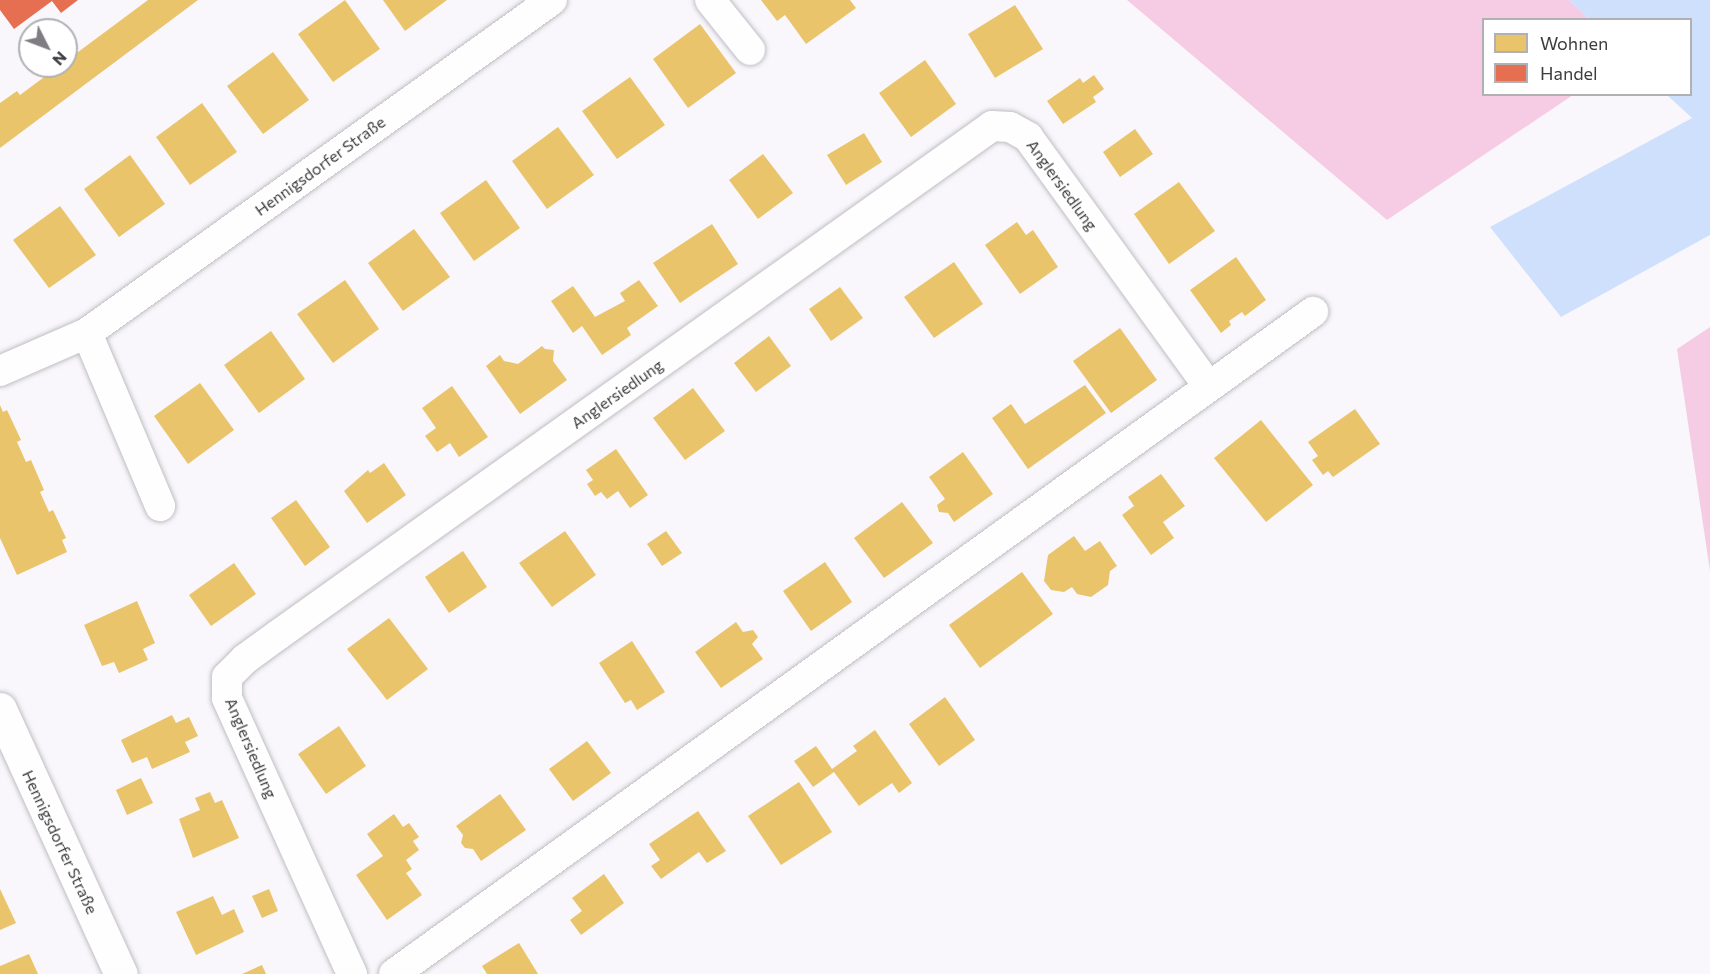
<!DOCTYPE html>
<meta charset="utf-8">
<style>
body{margin:0}
#map{position:relative;width:1710px;height:974px;overflow:hidden;background:#f9f7fc;font-family:Commissioner,sans-serif}
div>[style]{position:absolute}
.forest>*{inset:0;background:#f6cce4}
.water>*{inset:0;background:#cfe0fd}
.homes>*{inset:0;background:#e9c46a}
.shops>*{inset:0;background:#e76f51}
.roads{filter:drop-shadow(0 0 2px #bfbec2) drop-shadow(0 0 2px #bfbec2)}
.minor>*{height:30px;margin:-15px;padding:0 15px;transform-origin:15px;border-radius:15px;background:#fefeff}
.secondary>*{height:33px;margin:-16.5px;padding:0 16.5px;transform-origin:16.5px;border-radius:16.5px;background:#fefeff}
span{translate:-50% -50%;white-space:nowrap;text-align:center;line-height:1.15;-webkit-text-stroke:6px #fff;paint-order:stroke}
.street-label{font-size:16px;color:#3d3c40}
.legend{position:absolute;left:1482px;top:18px;width:210px;height:78px;box-sizing:border-box;background:#fff;border:2px solid #b1b1b3;margin:0;padding:8px 10px;list-style:none;font-size:18px;color:#3d3c40}
.legend li{display:flex;align-items:center;gap:12px;height:30px}
.legend b{width:30px;border:2px solid #b1b1b3}
.north{position:absolute;left:18px;top:18px;width:60px;height:60px;box-sizing:border-box;background:#fff;border:2px solid #b1b1b3;border-radius:50%;rotate:132deg;font-size:16px;font-weight:700;line-height:24px;text-align:center;color:#3d3c40}
.north::after{content:'';display:block;margin:auto;width:21px;height:27px;background:#7f7d82;clip-path:polygon(50% 0,100% 100%,50% 72%,0 100%)}
</style>
<div id="map">
<div class="forest">
<div style="clip-path:polygon(1127px 0,1569px 0,1589px 19px,1484px 20px,1484px 94px,1573px 95px,1387px 220px)"></div>
<div style="clip-path:polygon(1710px 327px,1710px 571px,1677px 349px)"></div>
</div>
<div class="water">
<div style="clip-path:polygon(1569px 0,1710px 0,1710px 235px,1561px 317px,1490px 227px,1692px 118px,1667px 95px,1690px 94px,1690px 20px,1589px 19px)"></div>
</div>
<div class="homes">
<div style="clip-path:polygon(148px 0,198px 0,0 148px,0 103px,17px 91px,20px 95px,59px 66px,66px 66px,66px 61px)"></div>
<div style="clip-path:polygon(345px 0,380px 49px,333px 82px,298px 34px)"></div>
<div style="clip-path:polygon(383px 0,447px 0,405px 31px)"></div>
<div style="clip-path:polygon(761px 0,850px 0,856px 8px,806px 44px,785px 15px,777px 21px)"></div>
<div style="clip-path:polygon(1015px 5px,1043px 49px,995px 78px,968px 34px)"></div>
<div style="clip-path:polygon(700px 24px,736px 73px,688px 108px,653px 59px)"></div>
<div style="clip-path:polygon(273px 52px,309px 100px,263px 134px,227px 86px)"></div>
<div style="clip-path:polygon(925px 60px,956px 104px,911px 137px,879px 93px)"></div>
<div style="clip-path:polygon(1094px 75px,1104px 89px,1093px 97px,1096px 102px,1063px 124px,1047px 101px,1080px 78px,1083px 83px)"></div>
<div style="clip-path:polygon(630px 77px,665px 125px,617px 159px,582px 111px)"></div>
<div style="clip-path:polygon(202px 103px,237px 152px,190px 185px,156px 137px)"></div>
<div style="clip-path:polygon(558px 127px,594px 175px,547px 209px,512px 161px)"></div>
<div style="clip-path:polygon(1135px 129px,1153px 154px,1120px 177px,1103px 152px)"></div>
<div style="clip-path:polygon(864px 133px,882px 162px,846px 185px,827px 155px)"></div>
<div style="clip-path:polygon(763px 154px,793px 193px,758px 219px,729px 180px)"></div>
<div style="clip-path:polygon(130px 155px,165px 204px,119px 237px,84px 189px)"></div>
<div style="clip-path:polygon(486px 180px,520px 228px,474px 261px,440px 213px)"></div>
<div style="clip-path:polygon(1179px 182px,1215px 231px,1169px 264px,1134px 214px)"></div>
<div style="clip-path:polygon(60px 206px,96px 255px,49px 288px,13px 240px)"></div>
<div style="clip-path:polygon(1017px 222px,1026px 235px,1033px 230px,1058px 267px,1020px 294px,985px 245px)"></div>
<div style="clip-path:polygon(712px 224px,738px 264px,680px 303px,653px 263px)"></div>
<div style="clip-path:polygon(414px 229px,450px 277px,403px 311px,368px 263px)"></div>
<div style="clip-path:polygon(1236px 257px,1266px 300px,1245px 316px,1242px 312px,1229px 321px,1231px 325px,1221px 333px,1190px 290px)"></div>
<div style="clip-path:polygon(954px 262px,983px 304px,934px 338px,904px 297px)"></div>
<div style="clip-path:polygon(345px 280px,379px 329px,333px 363px,297px 314px)"></div>
<div style="clip-path:polygon(639px 280px,658px 306px,627px 328px,631px 335px,602px 355px,582px 326px,573px 333px,551px 301px,573px 286px,595px 317px,625px 301px,620px 293px)"></div>
<div style="clip-path:polygon(840px 287px,863px 318px,831px 341px,809px 309px)"></div>
<div style="clip-path:polygon(1120px 328px,1157px 380px,1111px 413px,1073px 361px)"></div>
<div style="clip-path:polygon(271px 331px,305px 379px,259px 413px,224px 365px)"></div>
<div style="clip-path:polygon(769px 336px,791px 366px,756px 392px,734px 363px)"></div>
<div style="clip-path:polygon(542px 346px,545px 349px,554px 350px,553px 361px,567px 380px,520px 414px,486px 366px,500px 355px,504px 361px,518px 364px)"></div>
<div style="clip-path:polygon(200px 383px,234px 430px,188px 464px,154px 416px)"></div>
<div style="clip-path:polygon(1085px 385px,1106px 413px,1028px 469px,992px 418px,1011px 404px,1025px 424px)"></div>
<div style="clip-path:polygon(452px 386px,488px 437px,459px 457px,450px 443px,437px 452px,425px 436px,436px 428px,422px 408px)"></div>
<div style="clip-path:polygon(693px 388px,725px 431px,685px 460px,653px 418px)"></div>
<div style="clip-path:polygon(0 405px,3px 412px,7px 410px,21px 440px,17px 442px,26px 462px,31px 460px,44px 490px,40px 492px,49px 512px,53px 510px,66px 538px,62px 540px,67px 552px,17px 575px,0 538px)"></div>
<div style="clip-path:polygon(1355px 409px,1380px 444px,1333px 477px,1328px 471px,1323px 475px,1312px 460px,1318px 456px,1308px 442px)"></div>
<div style="clip-path:polygon(1261px 420px,1313px 485px,1266px 522px,1214px 458px)"></div>
<div style="clip-path:polygon(616px 449px,648px 495px,630px 508px,618px 491px,607px 499px,601px 492px,595px 496px,587px 484px,593px 480px,586px 470px)"></div>
<div style="clip-path:polygon(963px 452px,993px 494px,954px 522px,948px 513px,939px 512px,937px 505px,945px 499px,929px 477px)"></div>
<div style="clip-path:polygon(384px 463px,406px 495px,367px 523px,344px 491px,368px 470px,370px 473px)"></div>
<div style="clip-path:polygon(1161px 474px,1185px 506px,1163px 522px,1174px 538px,1151px 555px,1122px 515px,1134px 506px,1128px 497px)"></div>
<div style="clip-path:polygon(296px 500px,330px 547px,305px 566px,271px 518px)"></div>
<div style="clip-path:polygon(902px 502px,933px 543px,884px 578px,854px 538px)"></div>
<div style="clip-path:polygon(565px 531px,596px 575px,552px 607px,519px 563px)"></div>
<div style="clip-path:polygon(666px 531px,682px 553px,662px 566px,647px 544px)"></div>
<div style="clip-path:polygon(1074px 536px,1085px 551px,1100px 541px,1117px 566px,1110px 571px,1108px 585px,1091px 597px,1077px 594px,1072px 587px,1064px 592px,1051px 590px,1044px 581px,1048px 555px)"></div>
<div style="clip-path:polygon(463px 551px,487px 587px,449px 613px,425px 577px)"></div>
<div style="clip-path:polygon(825px 562px,852px 602px,811px 631px,783px 591px)"></div>
<div style="clip-path:polygon(234px 563px,256px 594px,211px 626px,189px 595px)"></div>
<div style="clip-path:polygon(1022px 572px,1053px 614px,980px 668px,949px 625px)"></div>
<div style="clip-path:polygon(137px 601px,155px 643px,143px 649px,148px 660px,119px 673px,114px 662px,102px 666px,84px 625px)"></div>
<div style="clip-path:polygon(389px 618px,428px 669px,387px 700px,347px 649px)"></div>
<div style="clip-path:polygon(736px 622px,743px 632px,753px 630px,758px 637px,752px 644px,763px 659px,721px 688px,695px 652px)"></div>
<div style="clip-path:polygon(632px 641px,665px 692px,637px 710px,631px 700px,625px 703px,599px 663px)"></div>
<div style="clip-path:polygon(945px 697px,975px 740px,939px 766px,909px 724px)"></div>
<div style="clip-path:polygon(172px 715px,176px 723px,189px 717px,198px 736px,185px 742px,190px 752px,152px 769px,147px 757px,132px 763px,121px 740px)"></div>
<div style="clip-path:polygon(339px 726px,366px 766px,326px 794px,298px 754px)"></div>
<div style="clip-path:polygon(875px 730px,912px 783px,899px 793px,892px 783px,859px 806px,834px 772px,813px 787px,794px 761px,816px 746px,832px 769px,857px 751px,853px 746px)"></div>
<div style="clip-path:polygon(587px 741px,611px 773px,573px 801px,549px 769px)"></div>
<div style="clip-path:polygon(141px 778px,153px 803px,127px 815px,116px 790px)"></div>
<div style="clip-path:polygon(799px 782px,832px 832px,781px 865px,748px 816px)"></div>
<div style="clip-path:polygon(210px 792px,215px 803px,222px 800px,239px 838px,193px 858px,179px 819px,200px 810px,195px 798px)"></div>
<div style="clip-path:polygon(500px 794px,526px 830px,481px 861px,473px 849px,465px 848px,461px 843px,463px 835px,456px 826px)"></div>
<div style="clip-path:polygon(698px 811px,726px 851px,707px 863px,699px 852px,661px 879px,651px 866px,660px 860px,649px 844px)"></div>
<div style="clip-path:polygon(394px 814px,403px 827px,409px 823px,419px 837px,413px 841px,419px 850px,406px 860px,412px 869px,406px 873px,422px 895px,387px 920px,356px 875px,383px 856px,367px 834px)"></div>
<div style="clip-path:polygon(604px 874px,624px 903px,581px 935px,570px 920px,582px 911px,572px 898px)"></div>
<div style="clip-path:polygon(0 889px,16px 923px,0 930px)"></div>
<div style="clip-path:polygon(269px 889px,278px 911px,262px 918px,252px 896px)"></div>
<div style="clip-path:polygon(213px 896px,222px 915px,234px 909px,244px 932px,196px 955px,176px 912px)"></div>
<div style="clip-path:polygon(519px 943px,538px 974px,487px 974px,482px 966px)"></div>
<div style="clip-path:polygon(29px 954px,38px 974px,0 974px,0 966px)"></div>
<div style="clip-path:polygon(262px 965px,266px 974px,242px 974px)"></div>
</div>
<div class="shops">
<div style="clip-path:polygon(0 0,78px 0,61px 13px,52px 1px,14px 29px,0 10px)"></div>
</div>
<div class="roads">
<div class="minor">
<div style="left:710px;top:0;width:64px;rotate:51.3deg"></div>
<div style="left:87px;top:333px;width:188px;rotate:67.1deg"></div>
<div style="left:0;top:371px;width:95px;rotate:-23.6deg"></div>
<div style="left:87px;top:333px;width:572px;rotate:-35.61deg"></div>
<div style="left:352px;top:974px;width:303px;rotate:-114.4deg"></div>
<div style="left:227px;top:698px;width:21px;rotate:-90deg"></div>
<div style="left:227px;top:677px;width:25px;rotate:-45deg"></div>
<div style="left:245px;top:659px;width:41px;rotate:-36deg"></div>
<div style="left:278px;top:635px;width:877px;rotate:-35.48deg"></div>
<div style="left:992px;top:126px;width:18px;rotate:3deg"></div>
<div style="left:1010px;top:127px;width:21px;rotate:29deg"></div>
<div style="left:1028px;top:137px;width:307px;rotate:54.1deg"></div>
<div style="left:394px;top:974px;width:1133px;rotate:-35.77deg"></div>
</div>
<div class="secondary">
<div style="left:0;top:709px;width:291px;rotate:65.5deg"></div>
</div>
</div>
<div class="street-label">
<span style="left:320px;top:166px;rotate:-36deg">Hennigsdorfer Straße</span>
<span style="left:1062px;top:185px;rotate:54deg">Anglersiedlung</span>
<span style="left:617px;top:394px;rotate:-35deg">Anglersiedlung</span>
<span style="left:251px;top:748px;rotate:67deg">Anglersiedlung</span>
<span style="left:60px;top:842px;rotate:65deg">Hennigsdorfer Straße</span>
</div>
<ul class="legend">
<li><b style="height:16px;background:#e9c46a"></b>Wohnen</li>
<li><b style="height:16px;background:#e76f51"></b>Handel</li>
</ul>
<div class="north">N</div>
</div>
